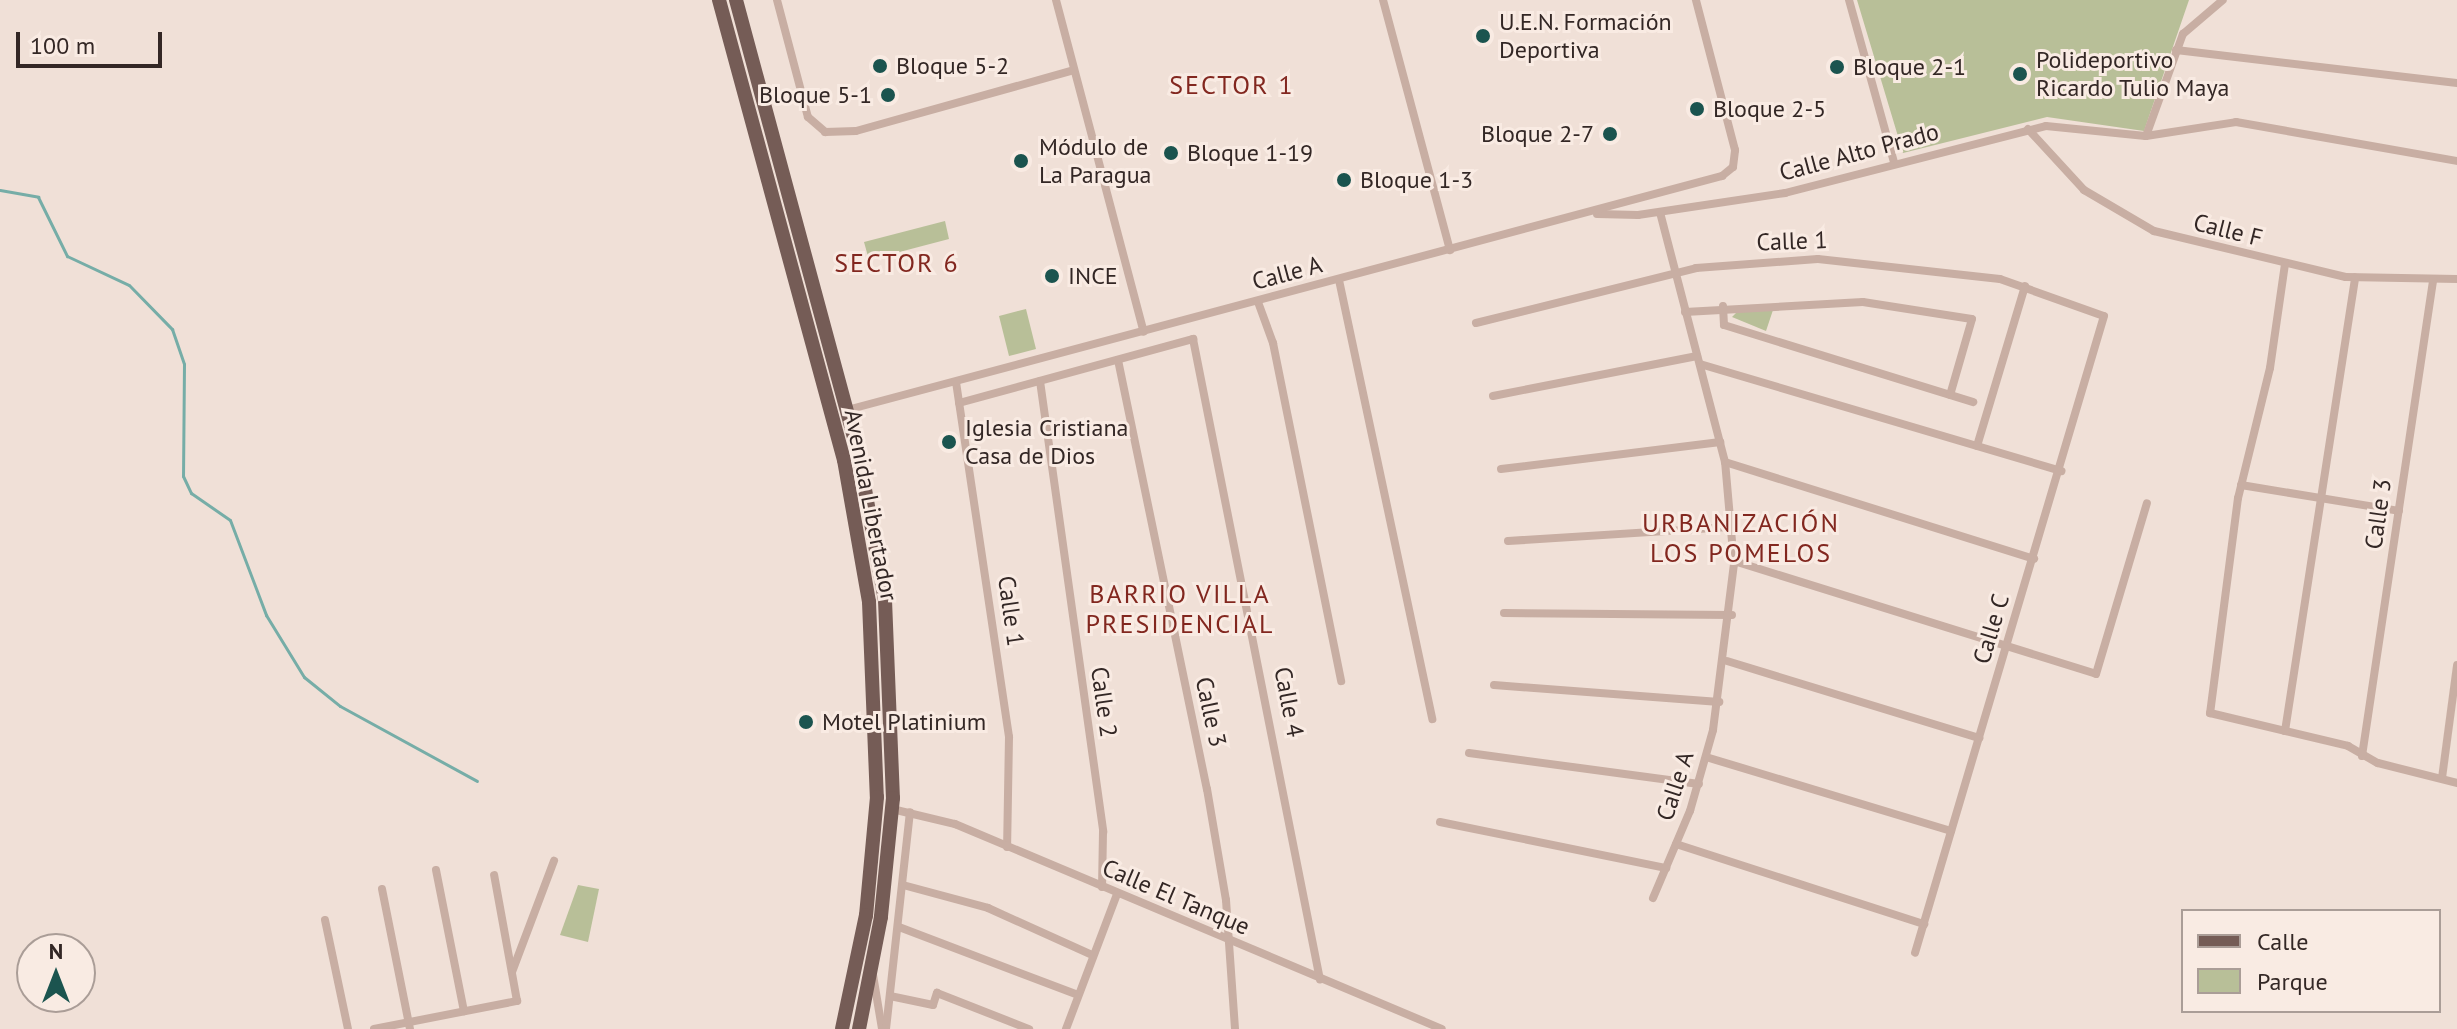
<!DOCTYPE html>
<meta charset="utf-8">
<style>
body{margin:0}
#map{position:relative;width:2457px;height:1029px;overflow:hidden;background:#f0e0d7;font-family:"PT Sans",sans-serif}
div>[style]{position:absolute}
.green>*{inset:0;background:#b8bf98}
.stream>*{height:3px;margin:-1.5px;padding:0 1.5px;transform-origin:1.5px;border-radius:1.5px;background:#76ada7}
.street>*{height:8px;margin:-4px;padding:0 4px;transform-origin:4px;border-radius:4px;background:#c8aea3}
.primary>*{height:14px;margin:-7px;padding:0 7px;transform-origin:7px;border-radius:7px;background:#755c56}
.dots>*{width:22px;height:22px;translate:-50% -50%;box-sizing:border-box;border:4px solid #f9ebe3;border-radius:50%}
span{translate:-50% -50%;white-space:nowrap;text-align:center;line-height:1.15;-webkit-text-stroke:6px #f9ebe3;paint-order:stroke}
.poi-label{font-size:24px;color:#332725}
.left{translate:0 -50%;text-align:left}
.right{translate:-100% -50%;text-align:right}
.street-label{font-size:24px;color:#332725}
.neighbourhood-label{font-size:26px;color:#82271f;letter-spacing:2px}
.legend{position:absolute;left:2181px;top:909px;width:260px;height:104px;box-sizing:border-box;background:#f9ebe3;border:2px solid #aa9d97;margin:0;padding:10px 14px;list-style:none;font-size:24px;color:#332725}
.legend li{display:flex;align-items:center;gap:16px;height:40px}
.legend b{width:40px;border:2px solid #aa9d97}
.north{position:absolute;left:16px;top:933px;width:80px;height:80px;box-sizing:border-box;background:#f9ebe3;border:2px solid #aa9d97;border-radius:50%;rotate:0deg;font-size:22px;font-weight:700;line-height:32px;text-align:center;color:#332725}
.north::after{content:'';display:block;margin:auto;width:28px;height:36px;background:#1b544f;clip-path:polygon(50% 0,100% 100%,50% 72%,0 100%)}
.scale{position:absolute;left:16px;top:32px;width:146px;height:36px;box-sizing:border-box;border:4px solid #332725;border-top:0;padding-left:10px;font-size:24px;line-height:28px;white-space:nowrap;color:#332725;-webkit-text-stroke:6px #f9ebe3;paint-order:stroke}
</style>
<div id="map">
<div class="green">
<div style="clip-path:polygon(1857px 0,2189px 0,2144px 131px,2047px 117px,1903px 153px)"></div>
<div style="clip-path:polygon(945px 221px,949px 239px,869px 260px,864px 242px)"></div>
<div style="clip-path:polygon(1026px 309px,1036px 349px,1009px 356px,999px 316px)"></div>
<div style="clip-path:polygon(1773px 310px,1766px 331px,1732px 317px,1737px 312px)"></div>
<div style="clip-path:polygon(578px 885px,599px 889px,588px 942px,560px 935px)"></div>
</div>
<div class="stream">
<div style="left:0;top:190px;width:39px;rotate:10deg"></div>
<div style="left:38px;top:197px;width:66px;rotate:63.8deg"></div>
<div style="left:67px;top:256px;width:68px;rotate:25.1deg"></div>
<div style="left:129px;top:285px;width:62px;rotate:45.7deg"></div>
<div style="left:172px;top:329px;width:37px;rotate:71deg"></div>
<div style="left:184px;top:364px;width:112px;rotate:90.5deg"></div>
<div style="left:183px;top:476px;width:19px;rotate:65deg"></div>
<div style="left:191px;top:493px;width:47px;rotate:34.7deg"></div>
<div style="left:230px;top:520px;width:102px;rotate:69.2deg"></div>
<div style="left:266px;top:615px;width:73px;rotate:58.5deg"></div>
<div style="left:304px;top:677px;width:46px;rotate:38.9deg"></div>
<div style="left:340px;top:706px;width:156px;rotate:28.7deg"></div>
</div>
<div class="street">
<div style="left:777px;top:0;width:121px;rotate:75.2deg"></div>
<div style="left:808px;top:117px;width:23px;rotate:41deg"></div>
<div style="left:825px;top:132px;width:31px;rotate:-2deg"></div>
<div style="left:856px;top:131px;width:226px;rotate:-15.6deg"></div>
<div style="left:1056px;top:0;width:343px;rotate:75.2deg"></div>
<div style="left:1383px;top:0;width:259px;rotate:75deg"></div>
<div style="left:1849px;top:0;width:168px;rotate:74.5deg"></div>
<div style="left:2176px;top:50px;width:283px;rotate:6.7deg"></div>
<div style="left:2028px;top:129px;width:83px;rotate:47.4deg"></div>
<div style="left:2084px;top:190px;width:81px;rotate:30.4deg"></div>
<div style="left:2154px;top:231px;width:197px;rotate:13.5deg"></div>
<div style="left:2346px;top:277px;width:111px;rotate:1deg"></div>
<div style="left:2146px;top:136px;width:91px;rotate:-8.8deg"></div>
<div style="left:2236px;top:122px;width:224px;rotate:10deg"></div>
<div style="left:1597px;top:214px;width:41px;rotate:1.4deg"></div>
<div style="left:1638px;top:215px;width:149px;rotate:-8.5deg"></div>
<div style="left:1785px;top:193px;width:269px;rotate:-14.4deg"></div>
<div style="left:2046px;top:126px;width:100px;rotate:5.7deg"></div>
<div style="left:2146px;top:136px;width:109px;rotate:-70.1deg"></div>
<div style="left:2183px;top:34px;width:52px;rotate:-40.4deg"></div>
<div style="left:2285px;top:264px;width:105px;rotate:98.2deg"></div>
<div style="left:2270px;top:368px;width:134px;rotate:103.8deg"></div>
<div style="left:2238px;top:498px;width:217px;rotate:97.4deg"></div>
<div style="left:2210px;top:713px;width:142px;rotate:13.4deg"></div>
<div style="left:2348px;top:746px;width:34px;rotate:30deg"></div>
<div style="left:2378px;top:763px;width:81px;rotate:14.2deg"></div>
<div style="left:1339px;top:280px;width:449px;rotate:78deg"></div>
<div style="left:1258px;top:302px;width:44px;rotate:69.9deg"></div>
<div style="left:1273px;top:343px;width:345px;rotate:78.6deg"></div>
<div style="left:1723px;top:306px;width:19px;rotate:87deg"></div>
<div style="left:1724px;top:325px;width:261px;rotate:17.2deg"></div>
<div style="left:1685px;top:312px;width:178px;rotate:-3.2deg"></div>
<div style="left:1863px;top:302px;width:110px;rotate:8.9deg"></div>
<div style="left:1972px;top:319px;width:79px;rotate:106.1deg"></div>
<div style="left:1476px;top:323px;width:227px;rotate:-14deg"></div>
<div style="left:1696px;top:268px;width:122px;rotate:-4.2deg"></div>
<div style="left:1818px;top:259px;width:183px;rotate:6.3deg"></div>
<div style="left:2000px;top:279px;width:110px;rotate:19.6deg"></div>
<div style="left:2104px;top:316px;width:664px;rotate:106.53deg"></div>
<div style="left:1118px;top:360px;width:438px;rotate:78.3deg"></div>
<div style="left:1207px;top:789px;width:113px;rotate:80.3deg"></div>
<div style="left:1226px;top:900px;width:129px;rotate:86deg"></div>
<div style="left:1700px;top:364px;width:377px;rotate:16.5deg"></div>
<div style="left:1040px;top:381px;width:455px;rotate:82deg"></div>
<div style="left:1103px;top:832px;width:55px;rotate:91deg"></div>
<div style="left:956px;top:382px;width:359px;rotate:81.5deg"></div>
<div style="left:1009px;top:737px;width:110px;rotate:91deg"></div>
<div style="left:1493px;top:396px;width:208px;rotate:-11.1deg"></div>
<div style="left:959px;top:403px;width:243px;rotate:-15.3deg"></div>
<div style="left:1193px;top:339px;width:653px;rotate:78.79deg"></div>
<div style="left:847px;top:410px;width:906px;rotate:-14.97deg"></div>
<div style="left:1722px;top:176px;width:14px;rotate:-39deg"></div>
<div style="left:1733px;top:167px;width:17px;rotate:-83deg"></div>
<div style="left:1735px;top:150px;width:155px;rotate:-104.6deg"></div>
<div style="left:1977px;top:446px;width:167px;rotate:-73.3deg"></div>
<div style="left:1725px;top:462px;width:324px;rotate:17.4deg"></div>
<div style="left:1501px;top:469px;width:221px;rotate:-7deg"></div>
<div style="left:2241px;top:485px;width:160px;rotate:9.3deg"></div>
<div style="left:1508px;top:541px;width:225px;rotate:-3.6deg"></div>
<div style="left:1734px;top:561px;width:379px;rotate:17.3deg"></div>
<div style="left:2096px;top:674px;width:178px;rotate:-73.4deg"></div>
<div style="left:1504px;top:613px;width:228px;rotate:0.5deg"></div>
<div style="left:1727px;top:661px;width:264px;rotate:17deg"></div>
<div style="left:1494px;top:685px;width:226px;rotate:4.3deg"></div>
<div style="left:2285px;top:731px;width:459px;rotate:-81.2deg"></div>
<div style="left:1469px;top:753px;width:232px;rotate:7.7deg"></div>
<div style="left:2362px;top:756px;width:482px;rotate:-81.5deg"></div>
<div style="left:1706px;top:757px;width:256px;rotate:16.8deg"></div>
<div style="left:2442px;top:778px;width:114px;rotate:-82.4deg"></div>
<div style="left:892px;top:809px;width:65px;rotate:13.4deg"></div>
<div style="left:955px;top:824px;width:528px;rotate:22.83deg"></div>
<div style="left:1440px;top:822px;width:231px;rotate:11.5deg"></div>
<div style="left:1676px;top:844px;width:261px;rotate:17.9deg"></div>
<div style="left:436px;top:870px;width:144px;rotate:78.8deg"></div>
<div style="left:903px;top:885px;width:88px;rotate:15.1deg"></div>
<div style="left:988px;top:908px;width:114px;rotate:24.3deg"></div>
<div style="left:382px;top:889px;width:143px;rotate:78.7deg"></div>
<div style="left:1653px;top:898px;width:95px;rotate:-67deg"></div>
<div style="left:1690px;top:811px;width:84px;rotate:-74.1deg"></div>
<div style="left:1713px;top:730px;width:167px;rotate:-82.8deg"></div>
<div style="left:1734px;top:564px;width:102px;rotate:-95deg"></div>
<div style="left:1725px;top:462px;width:258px;rotate:-104.6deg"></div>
<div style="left:325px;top:920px;width:111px;rotate:78.1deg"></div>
<div style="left:899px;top:927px;width:191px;rotate:20.8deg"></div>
<div style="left:512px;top:972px;width:119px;rotate:-69.3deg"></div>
<div style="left:873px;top:975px;width:55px;rotate:80.5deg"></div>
<div style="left:890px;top:996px;width:44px;rotate:11.8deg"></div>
<div style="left:933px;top:1005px;width:13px;rotate:-72deg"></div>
<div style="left:937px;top:993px;width:99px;rotate:21.4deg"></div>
<div style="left:374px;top:1029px;width:146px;rotate:-11.1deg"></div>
<div style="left:517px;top:1001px;width:128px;rotate:-100.3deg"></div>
<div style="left:886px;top:1029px;width:218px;rotate:-83.7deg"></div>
<div style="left:1066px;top:1029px;width:144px;rotate:-69.3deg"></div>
</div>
<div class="primary">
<div style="left:719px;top:0;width:477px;rotate:74.8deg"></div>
<div style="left:844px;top:460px;width:144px;rotate:80deg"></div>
<div style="left:869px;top:602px;width:195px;rotate:87.7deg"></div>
<div style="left:877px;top:797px;width:119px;rotate:95.3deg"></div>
<div style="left:866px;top:915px;width:116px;rotate:101.9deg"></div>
<div style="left:736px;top:0;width:472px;rotate:74.9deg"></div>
<div style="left:859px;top:456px;width:146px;rotate:79.8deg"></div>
<div style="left:885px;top:600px;width:198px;rotate:87.7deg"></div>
<div style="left:893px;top:798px;width:120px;rotate:95.8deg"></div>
<div style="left:881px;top:917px;width:114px;rotate:101.1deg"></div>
</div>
<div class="dots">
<div style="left:1483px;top:36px;background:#1b544f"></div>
<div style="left:880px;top:66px;background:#1b544f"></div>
<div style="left:1837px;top:67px;background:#1b544f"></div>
<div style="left:2020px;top:74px;background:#1b544f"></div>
<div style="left:888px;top:95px;background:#1b544f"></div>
<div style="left:1697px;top:109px;background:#1b544f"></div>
<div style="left:1610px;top:134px;background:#1b544f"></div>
<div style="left:1171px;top:153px;background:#1b544f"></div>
<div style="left:1021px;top:161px;background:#1b544f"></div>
<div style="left:1344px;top:180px;background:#1b544f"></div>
<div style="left:1052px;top:276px;background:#1b544f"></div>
<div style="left:949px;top:442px;background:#1b544f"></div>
<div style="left:806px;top:722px;background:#1b544f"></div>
</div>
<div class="poi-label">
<span class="left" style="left:1499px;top:36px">U.E.N. Formación<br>Deportiva</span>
<span class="left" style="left:2036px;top:74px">Polideportivo<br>Ricardo Tulio Maya</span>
<span class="left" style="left:896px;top:66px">Bloque 5-2</span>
<span class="left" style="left:1853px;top:67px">Bloque 2-1</span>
<span class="right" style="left:872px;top:95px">Bloque 5-1</span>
<span class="left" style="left:1713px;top:109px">Bloque 2-5</span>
<span class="right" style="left:1594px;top:134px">Bloque 2-7</span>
<span class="left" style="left:1039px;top:161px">Módulo de<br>La Paragua</span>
<span class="left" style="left:1187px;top:153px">Bloque 1-19</span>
<span class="left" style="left:1360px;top:180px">Bloque 1-3</span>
<span class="left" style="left:1068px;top:276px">INCE</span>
<span class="left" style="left:965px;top:442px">Iglesia Cristiana<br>Casa de Dios</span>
<span class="left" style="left:822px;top:722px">Motel Platinium</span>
</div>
<div class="street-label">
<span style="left:1859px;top:152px;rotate:-15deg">Calle Alto Prado</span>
<span style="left:2228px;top:230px;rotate:14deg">Calle F</span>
<span style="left:1792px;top:241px;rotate:-2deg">Calle 1</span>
<span style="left:1287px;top:273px;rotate:-15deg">Calle A</span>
<span style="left:871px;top:505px;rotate:79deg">Avenida Libertador</span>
<span style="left:2378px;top:514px;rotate:-82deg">Calle 3</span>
<span style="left:1011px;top:611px;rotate:82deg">Calle 1</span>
<span style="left:1991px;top:629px;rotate:-73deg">Calle C</span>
<span style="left:1104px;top:702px;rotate:82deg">Calle 2</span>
<span style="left:1289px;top:702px;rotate:79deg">Calle 4</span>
<span style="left:1211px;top:712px;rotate:78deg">Calle 3</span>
<span style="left:1675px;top:786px;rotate:-72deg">Calle A</span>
<span style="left:1176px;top:897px;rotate:23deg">Calle El Tanque</span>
</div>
<div class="neighbourhood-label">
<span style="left:1232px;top:85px">SECTOR 1</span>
<span style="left:897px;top:263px">SECTOR 6</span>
<span style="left:1741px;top:538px">URBANIZACIÓN<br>LOS POMELOS</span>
<span style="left:1180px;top:609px">BARRIO VILLA<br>PRESIDENCIAL</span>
</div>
<ul class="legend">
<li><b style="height:10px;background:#755c56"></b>Calle</li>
<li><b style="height:22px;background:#b8bf98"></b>Parque</li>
</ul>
<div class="north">N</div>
<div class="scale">100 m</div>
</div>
